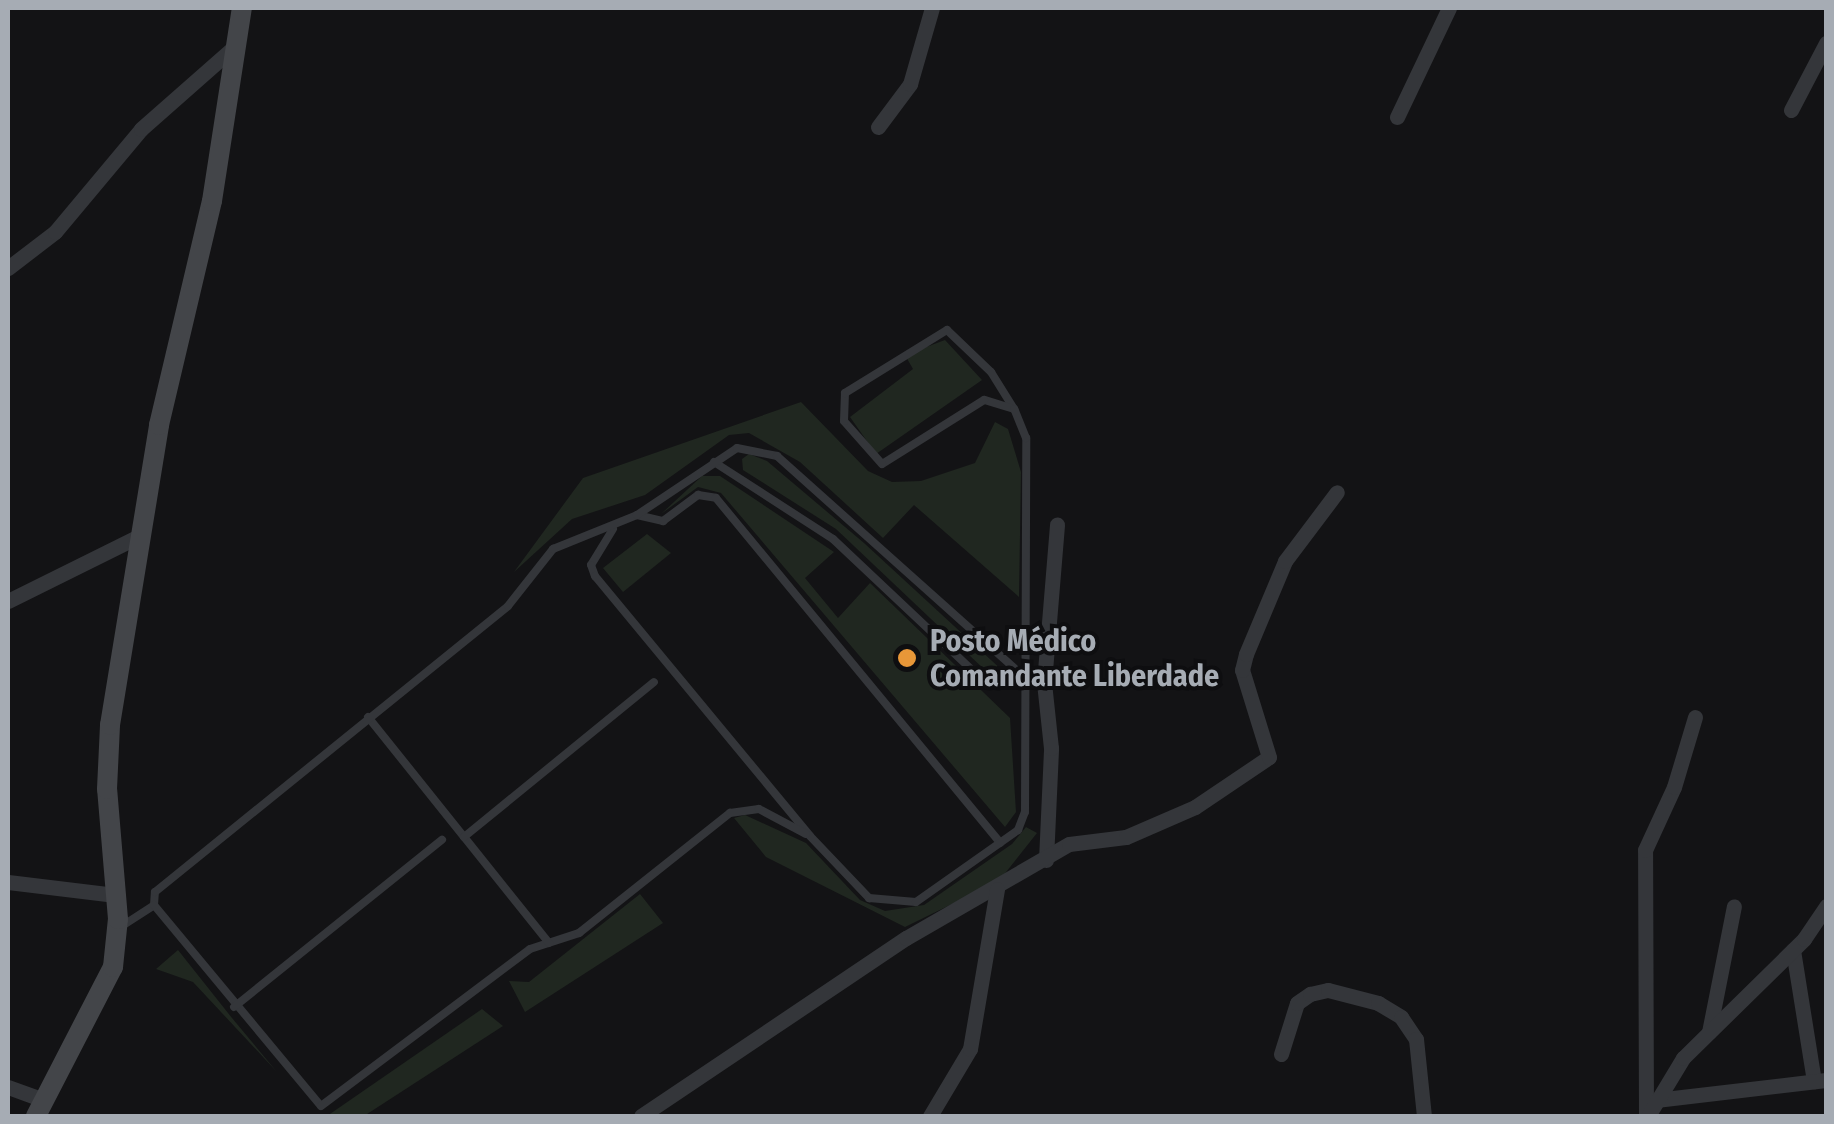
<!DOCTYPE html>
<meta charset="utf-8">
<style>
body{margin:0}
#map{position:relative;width:1834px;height:1124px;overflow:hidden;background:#131315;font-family:"Fira Sans Condensed",sans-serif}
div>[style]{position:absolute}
.green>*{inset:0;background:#202720}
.lane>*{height:8px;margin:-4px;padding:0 4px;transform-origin:4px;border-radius:4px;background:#34363a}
.street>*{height:15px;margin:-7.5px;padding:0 7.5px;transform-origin:7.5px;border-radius:7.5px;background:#34363a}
.secondary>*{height:20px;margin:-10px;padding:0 10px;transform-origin:10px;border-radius:10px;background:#434549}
.dots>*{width:28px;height:28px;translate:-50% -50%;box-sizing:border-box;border:5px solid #0e0e10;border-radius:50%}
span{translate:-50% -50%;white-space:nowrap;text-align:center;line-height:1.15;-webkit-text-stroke:8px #0e0e10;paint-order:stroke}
.poi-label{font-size:30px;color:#a6acb4;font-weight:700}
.left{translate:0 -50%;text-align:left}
.frame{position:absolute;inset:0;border:10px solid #a6acb4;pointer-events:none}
</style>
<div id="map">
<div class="green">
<div style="clip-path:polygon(945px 340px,982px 380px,876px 454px,850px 417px,913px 369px,905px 355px)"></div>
<div style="clip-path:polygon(801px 402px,868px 471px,892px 482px,921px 481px,975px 463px,995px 422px,1008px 429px,1021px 472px,1019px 597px,914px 505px,883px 538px,800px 462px,749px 433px,729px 435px,645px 495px,572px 519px,514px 572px,583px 478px)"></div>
<div style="clip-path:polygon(749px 454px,767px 461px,864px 543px,1004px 672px,1006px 690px,836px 529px,743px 470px,742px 459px)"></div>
<div style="clip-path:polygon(702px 476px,720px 476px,834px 552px,805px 578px,838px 618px,870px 583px,1010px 718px,1016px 812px,1005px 827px,721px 493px,698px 487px,661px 514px)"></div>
<div style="clip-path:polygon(647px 534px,671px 553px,623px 592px,603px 568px)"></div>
<div style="clip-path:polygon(745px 815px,806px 843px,860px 900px,885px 911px,924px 905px,1012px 844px,1026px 827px,1037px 833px,999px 881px,905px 927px,766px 857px,734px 818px)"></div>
<div style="clip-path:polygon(640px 894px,663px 923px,525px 1012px,509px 981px,529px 982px)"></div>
<div style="clip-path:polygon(178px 950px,232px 1018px,277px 1072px,193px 982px,156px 969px)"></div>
<div style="clip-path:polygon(482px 1009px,503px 1026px,364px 1116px,327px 1116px)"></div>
</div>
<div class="lane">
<div style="left:947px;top:330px;width:61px;rotate:43.7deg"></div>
<div style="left:991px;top:372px;width:44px;rotate:58.1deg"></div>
<div style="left:1014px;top:409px;width:31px;rotate:-163deg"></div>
<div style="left:984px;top:400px;width:120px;rotate:147.9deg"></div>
<div style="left:882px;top:464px;width:57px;rotate:-131.5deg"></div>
<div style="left:844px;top:421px;width:28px;rotate:-88deg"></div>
<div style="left:845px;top:393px;width:120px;rotate:-31.7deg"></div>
<div style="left:714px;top:462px;width:142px;rotate:32.9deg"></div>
<div style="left:833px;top:539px;width:213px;rotate:43.3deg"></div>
<div style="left:637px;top:515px;width:27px;rotate:13deg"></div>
<div style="left:663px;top:521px;width:44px;rotate:-36.6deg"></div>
<div style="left:698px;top:495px;width:18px;rotate:9deg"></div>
<div style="left:716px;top:498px;width:447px;rotate:50.5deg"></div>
<div style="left:613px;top:529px;width:42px;rotate:121.4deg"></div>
<div style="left:591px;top:565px;width:12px;rotate:70deg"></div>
<div style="left:595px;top:576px;width:337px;rotate:50.4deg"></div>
<div style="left:810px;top:836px;width:86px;rotate:46.4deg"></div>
<div style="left:869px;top:898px;width:47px;rotate:4.9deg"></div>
<div style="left:916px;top:902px;width:125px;rotate:-35.2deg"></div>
<div style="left:1018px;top:830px;width:19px;rotate:-69deg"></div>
<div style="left:1025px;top:812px;width:374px;rotate:-89.8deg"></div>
<div style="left:1026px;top:438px;width:31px;rotate:-112deg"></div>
<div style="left:368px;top:717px;width:154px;rotate:51.3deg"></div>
<div style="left:154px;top:905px;width:13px;rotate:-86deg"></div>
<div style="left:155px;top:892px;width:454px;rotate:-39deg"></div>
<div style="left:508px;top:606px;width:73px;rotate:-51.7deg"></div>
<div style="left:553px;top:549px;width:91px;rotate:-22deg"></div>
<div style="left:637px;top:515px;width:120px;rotate:-33.8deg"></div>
<div style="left:737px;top:448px;width:41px;rotate:11.3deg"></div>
<div style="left:777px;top:456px;width:331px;rotate:41.8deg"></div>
<div style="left:122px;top:926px;width:38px;rotate:-33deg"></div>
<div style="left:154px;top:905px;width:261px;rotate:50.3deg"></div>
<div style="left:321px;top:1106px;width:261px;rotate:-36.9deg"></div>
<div style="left:530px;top:949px;width:52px;rotate:-18.1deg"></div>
<div style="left:579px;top:933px;width:193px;rotate:-38.5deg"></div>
<div style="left:730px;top:813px;width:29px;rotate:-8deg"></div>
<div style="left:759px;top:809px;width:53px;rotate:28deg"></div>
<div style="left:549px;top:943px;width:136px;rotate:-128.7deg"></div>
<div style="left:464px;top:837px;width:245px;rotate:-39.2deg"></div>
<div style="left:234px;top:1007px;width:267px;rotate:-38.8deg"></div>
</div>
<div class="street">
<div style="left:1791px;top:110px;width:76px;rotate:-62.4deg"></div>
<div style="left:1397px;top:117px;width:121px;rotate:-64.5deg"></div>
<div style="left:878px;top:127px;width:54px;rotate:-53.3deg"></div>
<div style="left:910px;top:84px;width:79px;rotate:-73.9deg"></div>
<div style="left:8px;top:268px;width:59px;rotate:-37.5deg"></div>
<div style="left:55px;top:232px;width:134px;rotate:-50.1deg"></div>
<div style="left:141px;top:129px;width:125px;rotate:-41.4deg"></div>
<div style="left:8px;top:601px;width:148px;rotate:-26.4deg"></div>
<div style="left:1046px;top:860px;width:112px;rotate:-87.4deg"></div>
<div style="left:1051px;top:748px;width:65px;rotate:-96.1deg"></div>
<div style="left:1044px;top:683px;width:159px;rotate:-85.3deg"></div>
<div style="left:8px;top:882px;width:108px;rotate:6.9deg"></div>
<div style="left:1793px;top:950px;width:133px;rotate:80.9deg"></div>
<div style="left:1709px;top:1032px;width:128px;rotate:-78.8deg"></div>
<div style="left:1281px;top:1054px;width:53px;rotate:-72.6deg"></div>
<div style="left:1297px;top:1003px;width:16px;rotate:-35deg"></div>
<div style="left:1310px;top:994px;width:18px;rotate:-13deg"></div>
<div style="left:1328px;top:990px;width:52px;rotate:14.6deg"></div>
<div style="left:1378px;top:1003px;width:27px;rotate:31deg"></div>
<div style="left:1401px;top:1017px;width:27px;rotate:56deg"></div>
<div style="left:1416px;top:1039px;width:77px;rotate:84.1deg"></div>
<div style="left:8px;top:1087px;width:37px;rotate:20deg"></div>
<div style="left:1656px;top:1100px;width:171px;rotate:-6.7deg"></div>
<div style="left:641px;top:1116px;width:319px;rotate:-33.9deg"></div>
<div style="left:906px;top:938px;width:188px;rotate:-30deg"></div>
<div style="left:1069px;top:844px;width:57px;rotate:-7deg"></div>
<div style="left:1126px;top:837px;width:75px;rotate:-23.5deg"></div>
<div style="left:1195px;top:807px;width:89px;rotate:-34deg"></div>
<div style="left:1269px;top:757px;width:91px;rotate:-107.2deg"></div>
<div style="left:1242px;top:670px;width:16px;rotate:-76deg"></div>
<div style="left:1246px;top:654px;width:101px;rotate:-67.2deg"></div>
<div style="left:1285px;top:561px;width:86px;rotate:-53deg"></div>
<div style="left:930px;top:1116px;width:78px;rotate:-59.2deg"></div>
<div style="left:970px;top:1049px;width:162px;rotate:-80.4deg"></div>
<div style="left:1646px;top:1116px;width:266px;rotate:-90.2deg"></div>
<div style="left:1645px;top:850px;width:69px;rotate:-65.3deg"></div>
<div style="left:1674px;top:787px;width:73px;rotate:-73.3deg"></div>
<div style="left:1648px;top:1116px;width:68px;rotate:-58.9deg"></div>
<div style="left:1683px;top:1058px;width:170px;rotate:-44.5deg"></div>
<div style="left:1804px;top:939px;width:40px;rotate:-56deg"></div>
</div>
<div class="secondary">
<div style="left:36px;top:1116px;width:168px;rotate:-62.7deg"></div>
<div style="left:113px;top:967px;width:48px;rotate:-84.1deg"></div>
<div style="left:118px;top:919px;width:130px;rotate:-94.8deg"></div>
<div style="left:107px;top:789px;width:64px;rotate:-87.3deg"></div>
<div style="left:110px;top:725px;width:304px;rotate:-80.7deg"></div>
<div style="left:159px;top:425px;width:230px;rotate:-76.7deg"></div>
<div style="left:212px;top:201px;width:195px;rotate:-81.2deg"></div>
</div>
<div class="dots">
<div style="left:907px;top:658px;background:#e89738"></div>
</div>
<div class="poi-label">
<span class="left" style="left:930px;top:658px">Posto Médico<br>Comandante Liberdade</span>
</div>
<div class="frame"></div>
</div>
